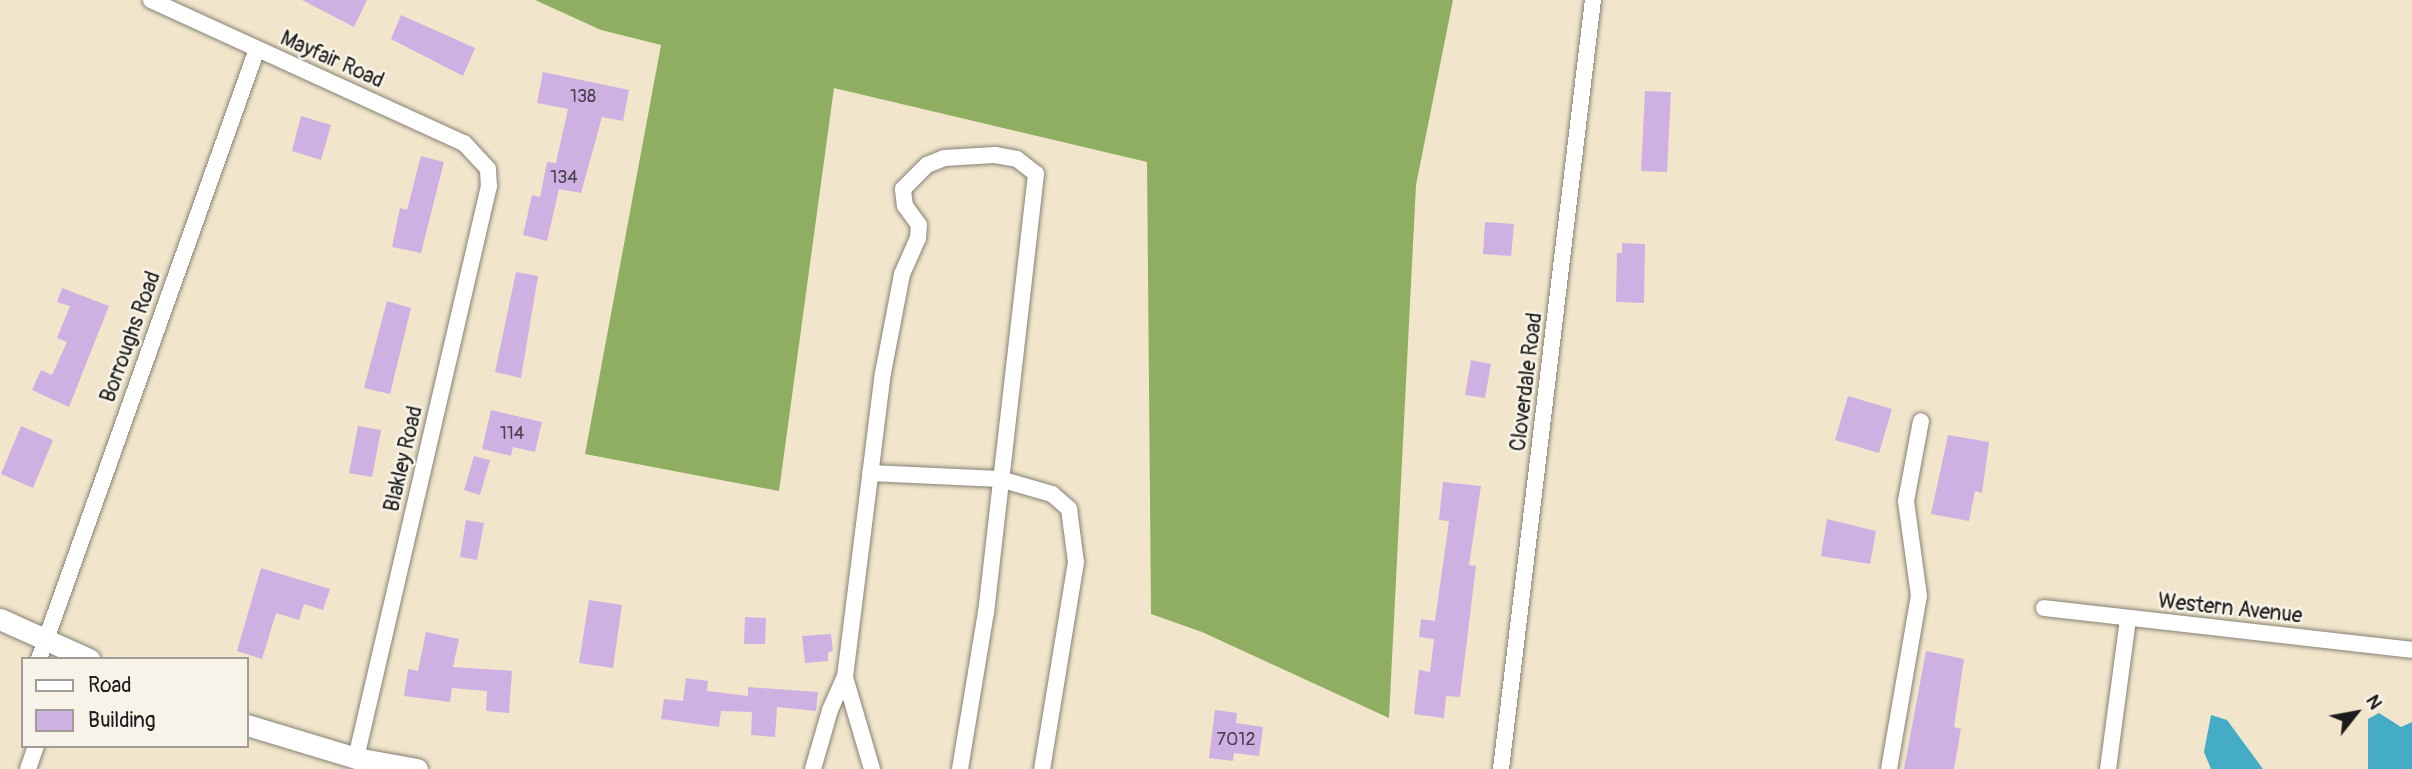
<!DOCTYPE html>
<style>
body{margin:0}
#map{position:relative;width:2412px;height:769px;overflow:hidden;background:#f1e6cc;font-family:Pangolin,sans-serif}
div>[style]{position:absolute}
.forest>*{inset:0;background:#8fae62}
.water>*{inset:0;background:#44acc4}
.building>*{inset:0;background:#ceb0e3}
.roads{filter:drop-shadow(0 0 2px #868174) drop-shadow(0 0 2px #868174)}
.minor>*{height:16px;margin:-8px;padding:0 8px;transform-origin:8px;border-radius:8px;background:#fff}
.secondary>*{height:21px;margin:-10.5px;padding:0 10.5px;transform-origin:10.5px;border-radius:10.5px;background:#fff}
span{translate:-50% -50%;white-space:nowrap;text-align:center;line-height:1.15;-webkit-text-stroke:5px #f7f3e8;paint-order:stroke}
.number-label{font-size:18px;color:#48414e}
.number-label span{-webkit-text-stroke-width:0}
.street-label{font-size:21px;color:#1c1c1c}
.legend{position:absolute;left:21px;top:657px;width:228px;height:91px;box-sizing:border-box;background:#f7f3e8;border:2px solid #9f9d96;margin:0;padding:9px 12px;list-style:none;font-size:21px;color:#1c1c1c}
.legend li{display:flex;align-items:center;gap:14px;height:35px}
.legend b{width:35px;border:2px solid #9f9d96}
.north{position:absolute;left:2321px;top:678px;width:70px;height:70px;-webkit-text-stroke:5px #f7f3e8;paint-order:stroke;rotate:59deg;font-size:19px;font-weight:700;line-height:28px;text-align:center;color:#1c1c1c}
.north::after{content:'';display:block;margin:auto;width:24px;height:32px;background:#1c1c1c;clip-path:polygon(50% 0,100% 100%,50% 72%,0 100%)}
</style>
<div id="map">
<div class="forest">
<div style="clip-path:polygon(535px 0,1453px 0,1416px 185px,1389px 718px,1202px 632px,1151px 614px,1147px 162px,834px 88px,779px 491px,585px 454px,661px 45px,601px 30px)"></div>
</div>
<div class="water">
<div style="clip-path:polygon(2379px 713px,2401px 727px,2412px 722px,2412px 769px,2368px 769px,2368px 719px)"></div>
<div style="clip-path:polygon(2211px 715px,2227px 720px,2263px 769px,2211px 769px,2204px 752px)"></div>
</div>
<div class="building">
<div style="clip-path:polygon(302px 0,367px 0,354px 27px)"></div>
<div style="clip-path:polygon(401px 15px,475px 48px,463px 76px,391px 39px)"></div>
<div style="clip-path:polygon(543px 72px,629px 90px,623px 121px,602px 117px,581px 193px,559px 189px,547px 241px,523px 235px,532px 195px,540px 197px,547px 162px,556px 163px,568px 109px,537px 103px)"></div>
<div style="clip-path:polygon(1645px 91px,1671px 92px,1667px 172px,1641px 171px)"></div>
<div style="clip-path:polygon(301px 116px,331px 125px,321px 160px,292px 151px)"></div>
<div style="clip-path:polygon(421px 156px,444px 162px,421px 253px,392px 247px,400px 208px,407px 210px)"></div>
<div style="clip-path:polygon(1485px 222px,1514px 224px,1511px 256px,1483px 254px)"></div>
<div style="clip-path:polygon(1622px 243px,1645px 244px,1644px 303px,1616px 302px,1617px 253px,1622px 253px)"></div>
<div style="clip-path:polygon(516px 272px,538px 276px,521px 378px,495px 372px)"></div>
<div style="clip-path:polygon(62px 288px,109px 306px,69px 407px,32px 390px,41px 370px,52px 375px,67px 342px,57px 338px,70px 306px,57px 302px)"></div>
<div style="clip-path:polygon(387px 301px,411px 308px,390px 394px,364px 388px)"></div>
<div style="clip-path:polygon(1471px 360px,1491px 364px,1485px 398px,1465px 395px)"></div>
<div style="clip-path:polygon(1848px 396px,1892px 409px,1879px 453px,1835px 440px)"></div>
<div style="clip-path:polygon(491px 410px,542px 422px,535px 452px,513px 447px,511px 456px,482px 449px)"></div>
<div style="clip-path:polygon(21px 426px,53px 440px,33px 488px,1px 474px)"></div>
<div style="clip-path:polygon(358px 426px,381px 430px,372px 477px,349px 473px)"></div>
<div style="clip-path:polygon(1948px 435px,1989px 442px,1982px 493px,1975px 491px,1969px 521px,1931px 514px)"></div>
<div style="clip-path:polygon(474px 456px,490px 460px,480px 495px,464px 490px)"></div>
<div style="clip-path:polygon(1443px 482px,1481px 486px,1469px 565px,1476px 566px,1460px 697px,1446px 696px,1444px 718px,1414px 714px,1419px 670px,1430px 672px,1434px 639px,1419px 637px,1421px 619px,1435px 621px,1449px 521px,1439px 520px)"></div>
<div style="clip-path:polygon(1827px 519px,1876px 531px,1870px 564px,1821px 556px)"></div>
<div style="clip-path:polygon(466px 520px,484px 523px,477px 560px,460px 557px)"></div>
<div style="clip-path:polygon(261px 568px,330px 589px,323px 610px,304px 604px,299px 620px,276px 613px,262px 659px,237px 651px)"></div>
<div style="clip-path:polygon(589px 600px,622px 605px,613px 668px,579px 663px)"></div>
<div style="clip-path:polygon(745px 617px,766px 618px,765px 644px,744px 644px)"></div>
<div style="clip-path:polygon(426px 632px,459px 639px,453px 667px,512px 671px,509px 713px,486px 711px,487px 691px,452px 688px,450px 702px,404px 696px,408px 669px,418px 671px)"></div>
<div style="clip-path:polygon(831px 634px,833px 651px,828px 652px,828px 661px,805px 663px,802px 636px)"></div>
<div style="clip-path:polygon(1926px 651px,1964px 659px,1954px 727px,1961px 729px,1954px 769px,1904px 769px)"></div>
<div style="clip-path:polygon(686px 678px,708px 681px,707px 691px,748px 696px,748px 687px,818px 692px,816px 711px,777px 707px,775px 737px,751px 735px,752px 712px,721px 711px,719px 727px,661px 719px,664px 699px,683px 701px)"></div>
<div style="clip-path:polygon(1215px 710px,1237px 713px,1236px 723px,1263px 727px,1259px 756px,1234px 753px,1233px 761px,1209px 758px)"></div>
</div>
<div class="roads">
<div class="minor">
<div style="left:151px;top:0;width:344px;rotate:24.6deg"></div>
<div style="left:464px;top:143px;width:35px;rotate:47deg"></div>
<div style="left:488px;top:169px;width:17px;rotate:87deg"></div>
<div style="left:489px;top:186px;width:587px;rotate:103.09deg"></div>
<div style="left:870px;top:473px;width:130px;rotate:2.6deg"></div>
<div style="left:1000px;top:479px;width:54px;rotate:16.1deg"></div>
<div style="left:1052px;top:494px;width:23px;rotate:41deg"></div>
<div style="left:1069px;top:509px;width:53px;rotate:82.5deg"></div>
<div style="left:1076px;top:562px;width:210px;rotate:99.3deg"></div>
<div style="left:2044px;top:608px;width:370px;rotate:6.5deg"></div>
<div style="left:39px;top:659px;width:648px;rotate:-70.33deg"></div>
<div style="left:28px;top:769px;width:24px;rotate:-71deg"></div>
<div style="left:813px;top:769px;width:61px;rotate:-73.9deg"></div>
<div style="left:830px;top:710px;width:36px;rotate:-66deg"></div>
<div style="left:872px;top:769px;width:96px;rotate:-106.4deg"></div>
<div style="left:845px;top:677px;width:306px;rotate:-82.9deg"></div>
<div style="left:883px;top:373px;width:101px;rotate:-79.1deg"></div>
<div style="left:902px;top:274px;width:39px;rotate:-66deg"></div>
<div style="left:918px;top:238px;width:13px;rotate:-86deg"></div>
<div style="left:919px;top:225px;width:24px;rotate:-126deg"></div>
<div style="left:905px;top:206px;width:17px;rotate:-97deg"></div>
<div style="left:903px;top:189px;width:34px;rotate:-45deg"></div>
<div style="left:927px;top:165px;width:18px;rotate:-22deg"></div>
<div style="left:944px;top:158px;width:51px;rotate:-3.4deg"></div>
<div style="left:995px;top:155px;width:22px;rotate:10deg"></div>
<div style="left:1017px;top:159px;width:24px;rotate:38deg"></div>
<div style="left:1036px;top:174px;width:441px;rotate:96.5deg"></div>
<div style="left:986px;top:612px;width:159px;rotate:99.4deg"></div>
<div style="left:1501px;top:769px;width:774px;rotate:-83.18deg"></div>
<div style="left:1889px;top:769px;width:176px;rotate:-80.2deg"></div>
<div style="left:1919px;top:596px;width:96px;rotate:-97.8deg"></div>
<div style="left:1906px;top:501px;width:81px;rotate:-79.4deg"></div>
<div style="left:2108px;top:769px;width:150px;rotate:-82.4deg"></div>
</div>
<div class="secondary">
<div style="left:0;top:619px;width:98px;rotate:24.2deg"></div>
<div style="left:247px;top:725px;width:114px;rotate:16.8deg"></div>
<div style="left:356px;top:758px;width:62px;rotate:10.2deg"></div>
</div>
</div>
<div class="number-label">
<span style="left:583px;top:97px">138</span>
<span style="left:564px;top:178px">134</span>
<span style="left:512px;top:434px">114</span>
<span style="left:1236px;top:740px">7012</span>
</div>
<div class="street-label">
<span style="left:332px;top:60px;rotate:24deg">Mayfair Road</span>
<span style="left:131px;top:337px;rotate:-70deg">Borroughs Road</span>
<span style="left:1527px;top:382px;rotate:-83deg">Cloverdale Road</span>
<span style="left:404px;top:459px;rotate:-77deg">Blakley Road</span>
<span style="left:2230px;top:609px;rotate:6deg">Western Avenue</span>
</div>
<ul class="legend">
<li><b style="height:9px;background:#fff"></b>Road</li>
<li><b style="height:19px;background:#ceb0e3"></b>Building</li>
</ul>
<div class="north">N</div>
</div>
